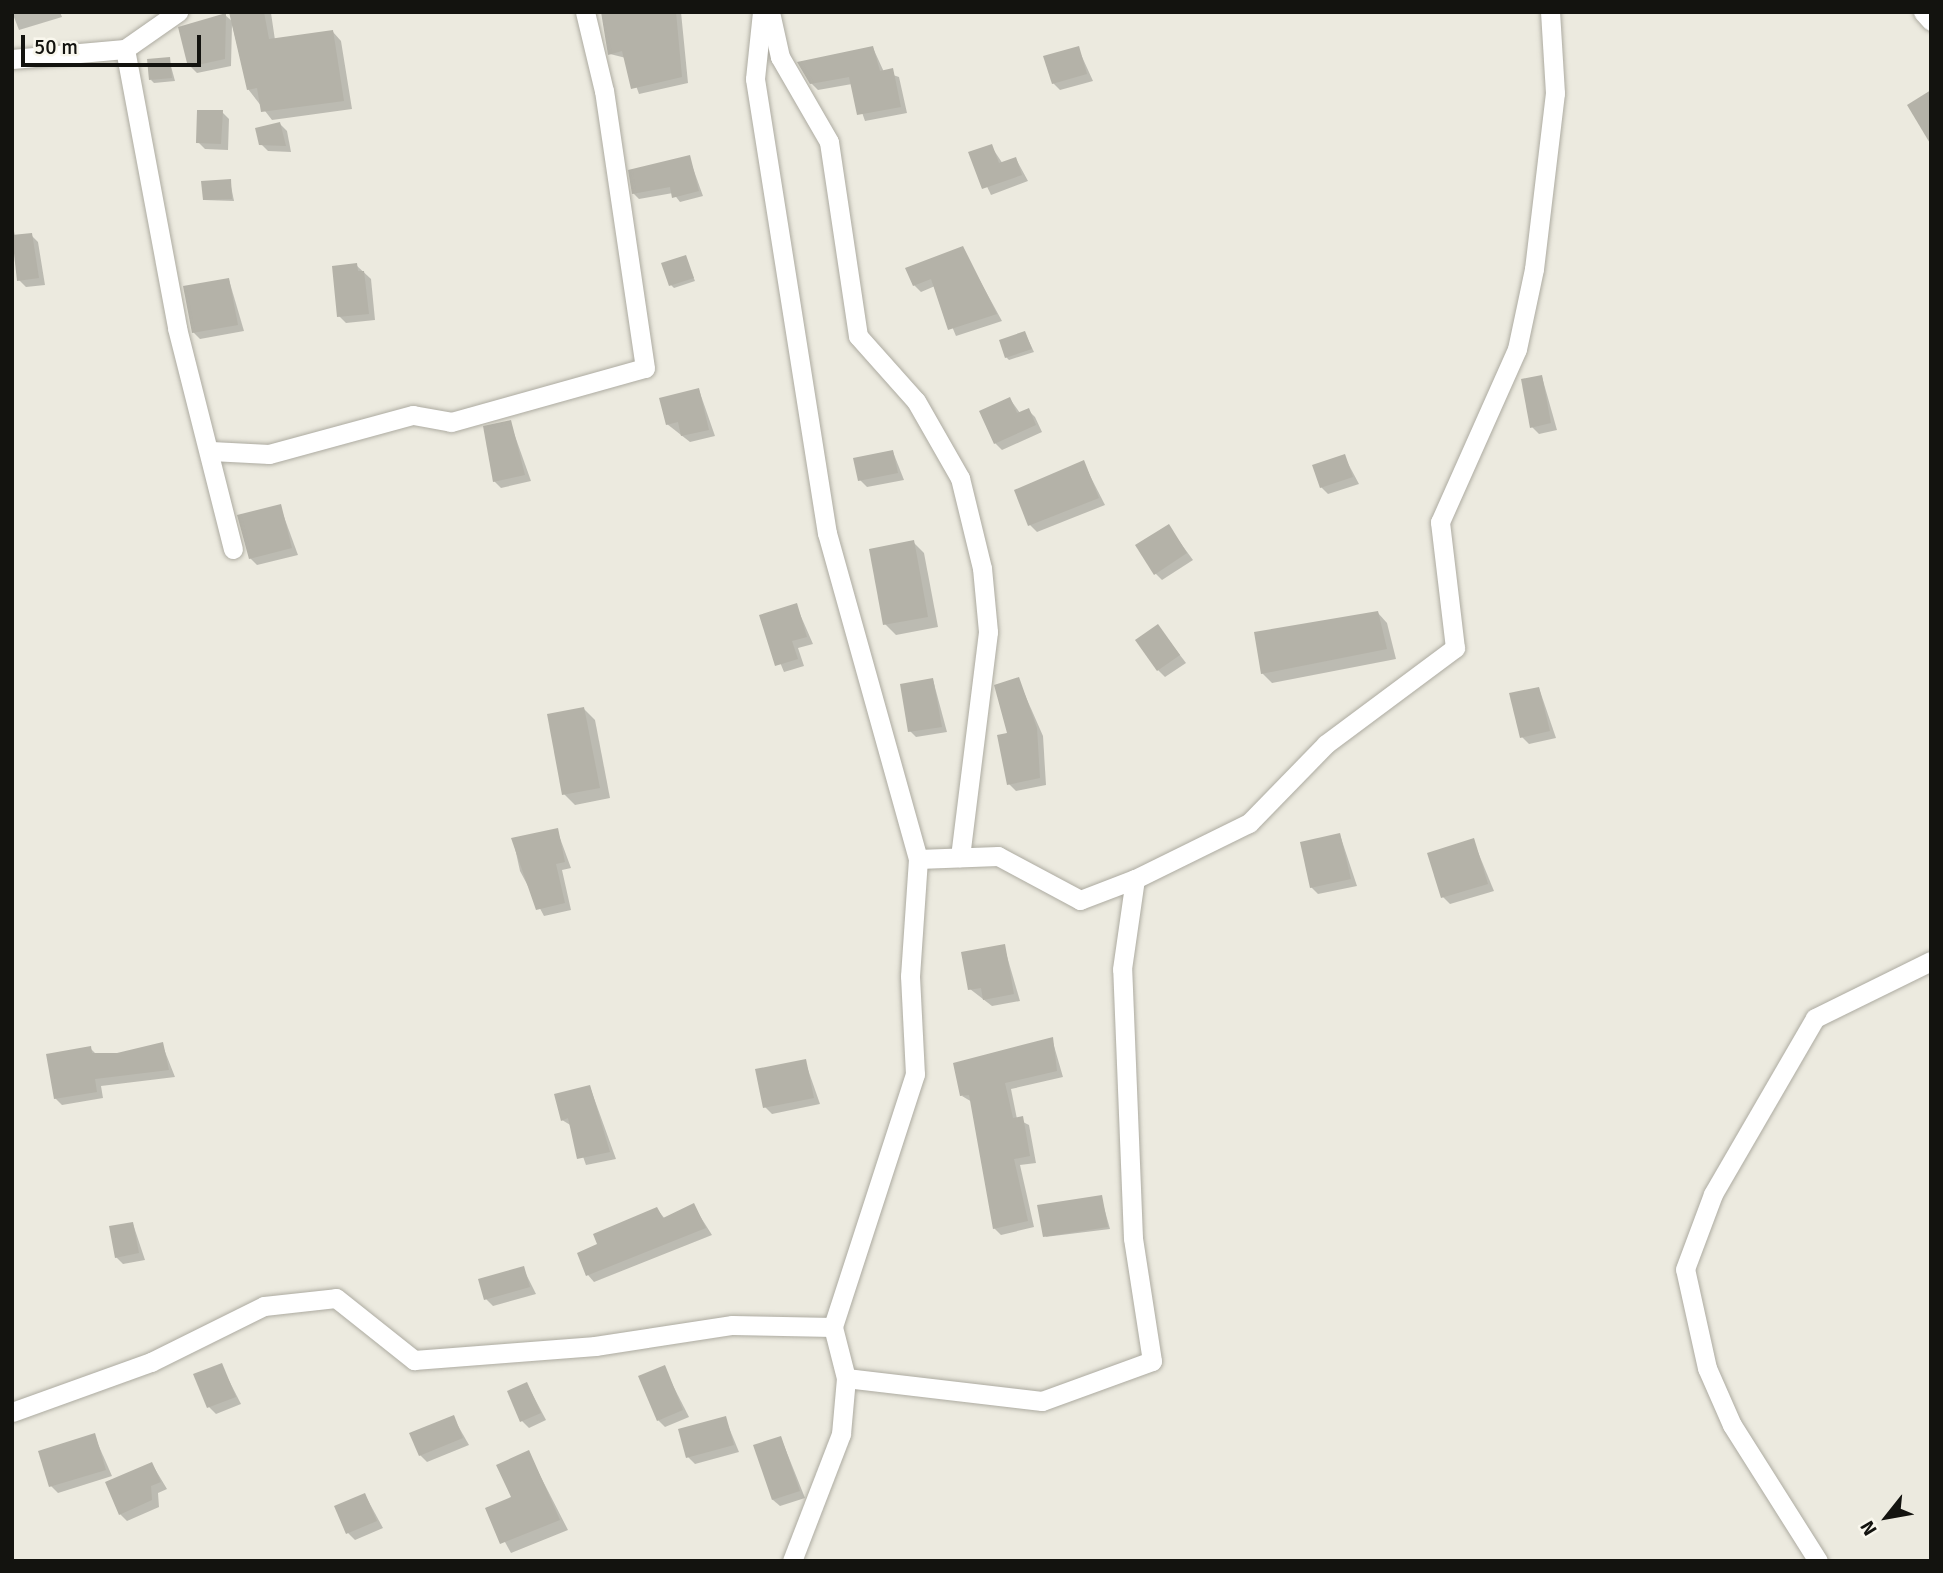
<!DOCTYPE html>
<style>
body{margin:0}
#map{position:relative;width:1943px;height:1573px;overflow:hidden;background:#eceadf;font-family:Signika,sans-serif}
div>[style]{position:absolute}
.shadow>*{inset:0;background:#0003}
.building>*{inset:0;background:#b4b2a8}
.roads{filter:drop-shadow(0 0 2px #adaba1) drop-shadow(0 0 2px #adaba1)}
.street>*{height:19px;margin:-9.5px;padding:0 9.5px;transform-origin:9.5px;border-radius:9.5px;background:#fff}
span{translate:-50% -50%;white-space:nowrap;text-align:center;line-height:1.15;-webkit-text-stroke:6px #f9f7ed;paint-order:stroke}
.frame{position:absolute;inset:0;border:14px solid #13130f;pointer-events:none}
.north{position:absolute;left:1852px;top:1482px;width:70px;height:70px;-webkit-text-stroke:5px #f9f7ed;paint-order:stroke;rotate:239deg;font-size:19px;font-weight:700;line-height:28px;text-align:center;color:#13130f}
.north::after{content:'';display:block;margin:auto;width:24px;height:32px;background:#13130f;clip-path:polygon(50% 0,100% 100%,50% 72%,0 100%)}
.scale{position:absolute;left:21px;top:35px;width:180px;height:32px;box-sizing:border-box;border:4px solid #13130f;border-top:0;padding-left:9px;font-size:21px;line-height:24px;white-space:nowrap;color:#13130f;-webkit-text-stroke:5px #f9f7ed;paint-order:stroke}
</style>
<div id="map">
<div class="shadow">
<div style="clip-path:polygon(12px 12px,60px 12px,62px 17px,19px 30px)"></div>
<div style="clip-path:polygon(231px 12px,271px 13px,275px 40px,333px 32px,341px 41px,352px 109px,272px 120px,248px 89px,232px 24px,231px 66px,197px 73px,190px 66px,225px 15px,233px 22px)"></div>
<div style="clip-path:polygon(603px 12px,681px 12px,688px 83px,639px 94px,626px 58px,610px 54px)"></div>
<div style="clip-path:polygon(873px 48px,884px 72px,899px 77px,907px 113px,865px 121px,852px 84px,818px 90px,811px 83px)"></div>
<div style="clip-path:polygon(1078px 48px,1093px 81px,1060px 90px,1053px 83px)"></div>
<div style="clip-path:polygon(169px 59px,175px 81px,154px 83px,151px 80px)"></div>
<div style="clip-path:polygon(222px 112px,229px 119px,228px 150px,205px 149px,198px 142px)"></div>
<div style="clip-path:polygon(280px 124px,287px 131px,291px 152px,268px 151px,261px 144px)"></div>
<div style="clip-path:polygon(991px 146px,1003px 164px,1016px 159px,1028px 181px,991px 195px,971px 153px)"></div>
<div style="clip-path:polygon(689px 157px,703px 196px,680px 202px,673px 193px,639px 199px,633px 193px)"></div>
<div style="clip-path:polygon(230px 181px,234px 201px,204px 200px)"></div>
<div style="clip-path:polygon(12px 219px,15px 237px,31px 235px,38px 242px,45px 285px,26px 287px,19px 280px)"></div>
<div style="clip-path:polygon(962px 248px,1002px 321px,956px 336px,935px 286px,921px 292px,914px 285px)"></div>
<div style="clip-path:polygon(685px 257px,695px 281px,674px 288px,671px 285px)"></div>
<div style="clip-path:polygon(356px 265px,371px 279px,375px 320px,346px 323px,339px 316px)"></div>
<div style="clip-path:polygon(229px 280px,244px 331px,200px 339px,193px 332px)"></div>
<div style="clip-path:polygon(1025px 333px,1034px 352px,1009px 360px,1006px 357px)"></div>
<div style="clip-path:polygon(1542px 377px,1557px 430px,1539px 434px,1532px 427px)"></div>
<div style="clip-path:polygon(699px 390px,715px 436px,690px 442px,667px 424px)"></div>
<div style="clip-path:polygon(1010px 399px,1020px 413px,1028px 410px,1035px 417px,1042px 432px,1002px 450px,995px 443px)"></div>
<div style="clip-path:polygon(510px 422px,531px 481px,501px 488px,494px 481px)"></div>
<div style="clip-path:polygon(893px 452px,904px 480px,867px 487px,860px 480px)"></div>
<div style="clip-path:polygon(1344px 456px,1359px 484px,1328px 494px,1321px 487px)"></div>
<div style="clip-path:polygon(1083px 462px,1105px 505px,1037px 532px,1030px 525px)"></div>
<div style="clip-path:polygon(280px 506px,298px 555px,257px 565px,250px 558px)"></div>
<div style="clip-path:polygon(1168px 526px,1193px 560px,1162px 580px,1155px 573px)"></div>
<div style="clip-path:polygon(913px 542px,924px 553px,938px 627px,896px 635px,885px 624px)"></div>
<div style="clip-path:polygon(796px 605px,813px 644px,798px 648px,804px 666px,784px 672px,761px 616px)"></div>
<div style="clip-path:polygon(1378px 613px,1387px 623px,1396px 659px,1272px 683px,1262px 673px)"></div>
<div style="clip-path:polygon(1158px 626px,1186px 663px,1165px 677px,1158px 670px)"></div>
<div style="clip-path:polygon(1018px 679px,1043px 736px,1046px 785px,1016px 791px,1009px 784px)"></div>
<div style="clip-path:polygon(933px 680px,947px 732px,916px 737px,910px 731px)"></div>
<div style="clip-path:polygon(1539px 688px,1556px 738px,1529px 744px,1522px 737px)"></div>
<div style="clip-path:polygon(584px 709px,595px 720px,610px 798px,575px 805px,564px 794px)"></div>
<div style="clip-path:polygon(557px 830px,571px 868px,562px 870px,571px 910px,544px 916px,520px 871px,513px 839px)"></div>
<div style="clip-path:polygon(1340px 835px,1357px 886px,1318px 894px,1311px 887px)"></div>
<div style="clip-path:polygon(1473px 840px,1494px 891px,1450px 904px,1443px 897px)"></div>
<div style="clip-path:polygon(1004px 946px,1020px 1001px,992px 1006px,970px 989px)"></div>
<div style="clip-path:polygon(1052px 1039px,1063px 1077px,1011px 1089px,1017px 1119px,1029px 1125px,1036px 1163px,1020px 1165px,1034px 1227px,1001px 1235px,994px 1228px,972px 1102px,962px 1096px)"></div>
<div style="clip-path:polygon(162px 1044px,175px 1077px,101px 1086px,103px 1098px,62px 1105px,55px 1098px,90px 1048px,97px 1055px,117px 1054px)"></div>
<div style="clip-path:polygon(805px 1061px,820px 1104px,772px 1114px,765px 1107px)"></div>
<div style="clip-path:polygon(590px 1087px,616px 1159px,586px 1165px,572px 1126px,562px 1120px)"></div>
<div style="clip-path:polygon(1101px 1197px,1110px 1229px,1045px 1237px)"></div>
<div style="clip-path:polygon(693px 1205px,712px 1235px,594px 1282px,588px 1275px,599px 1245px,657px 1209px,665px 1219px)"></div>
<div style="clip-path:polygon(133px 1224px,145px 1260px,123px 1264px,116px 1257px)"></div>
<div style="clip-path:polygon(523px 1268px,536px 1294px,493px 1306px,486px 1299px)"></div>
<div style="clip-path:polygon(221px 1365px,241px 1404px,216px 1414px,209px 1407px)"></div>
<div style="clip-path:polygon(664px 1368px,689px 1417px,665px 1427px,658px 1420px)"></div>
<div style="clip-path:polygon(527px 1384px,546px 1420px,529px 1428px,522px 1421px)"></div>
<div style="clip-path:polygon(453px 1417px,469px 1445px,427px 1462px,420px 1455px)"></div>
<div style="clip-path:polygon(725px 1418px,739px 1452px,695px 1464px,688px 1457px)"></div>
<div style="clip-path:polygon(94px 1435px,112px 1476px,58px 1493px,51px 1486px)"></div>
<div style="clip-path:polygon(781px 1438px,805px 1498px,780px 1506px,773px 1500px)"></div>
<div style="clip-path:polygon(528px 1452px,568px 1530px,511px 1553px,487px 1509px,514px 1498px)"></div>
<div style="clip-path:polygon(152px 1464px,167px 1489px,158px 1493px,159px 1507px,127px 1521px,120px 1514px)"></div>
<div style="clip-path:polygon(365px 1495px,383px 1528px,355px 1540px,348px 1533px)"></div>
</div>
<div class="building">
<div style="clip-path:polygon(229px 12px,264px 12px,269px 39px,333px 30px,344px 101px,261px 112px,257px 88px,247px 90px)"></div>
<div style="clip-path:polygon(601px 12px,676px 12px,682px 77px,631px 89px,622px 51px,608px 55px)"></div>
<div style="clip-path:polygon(226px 13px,225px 59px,188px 67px,178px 27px)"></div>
<div style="clip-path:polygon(873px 46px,880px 71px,893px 68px,901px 107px,857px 115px,849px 77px,810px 84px,797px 62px)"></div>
<div style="clip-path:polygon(1079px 46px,1087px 74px,1052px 84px,1043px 56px)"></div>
<div style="clip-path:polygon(170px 57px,172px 78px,149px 80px,147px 59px)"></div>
<div style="clip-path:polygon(1931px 90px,1931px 145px,1907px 105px)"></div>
<div style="clip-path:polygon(197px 110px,223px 110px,221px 144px,196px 143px)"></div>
<div style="clip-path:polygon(280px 122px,286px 146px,259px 145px,255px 128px)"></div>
<div style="clip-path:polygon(992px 144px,999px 163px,1016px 157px,1022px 175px,982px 189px,968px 152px)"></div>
<div style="clip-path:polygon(690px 155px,699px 191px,672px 198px,670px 187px,632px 194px,628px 170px)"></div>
<div style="clip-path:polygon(231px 179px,232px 199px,203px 200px,201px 181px)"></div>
<div style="clip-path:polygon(32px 233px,39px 278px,17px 281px,12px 235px)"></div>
<div style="clip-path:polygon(963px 246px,997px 314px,948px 330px,931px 279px,913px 286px,905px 268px)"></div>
<div style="clip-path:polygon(686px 255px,694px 278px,669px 286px,661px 263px)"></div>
<div style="clip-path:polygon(357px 263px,358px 271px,364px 271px,369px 314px,337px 317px,332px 266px)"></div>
<div style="clip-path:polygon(229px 278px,238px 325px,192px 333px,183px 286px)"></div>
<div style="clip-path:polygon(1025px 331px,1032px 349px,1005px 358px,999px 340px)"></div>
<div style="clip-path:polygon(1542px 375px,1551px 423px,1530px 428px,1521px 379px)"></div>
<div style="clip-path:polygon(699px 388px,709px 430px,681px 436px,678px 422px,666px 425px,659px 398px)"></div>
<div style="clip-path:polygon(1010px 397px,1017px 413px,1029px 408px,1036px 425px,994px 444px,979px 411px)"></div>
<div style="clip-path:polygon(511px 420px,525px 475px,493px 482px,483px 426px)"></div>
<div style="clip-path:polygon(893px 450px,898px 473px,858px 481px,853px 458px)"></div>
<div style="clip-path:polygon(1345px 454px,1353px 477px,1320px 488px,1312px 465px)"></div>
<div style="clip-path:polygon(1084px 460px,1099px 498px,1028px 526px,1014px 490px)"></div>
<div style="clip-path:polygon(281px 504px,292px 548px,249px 559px,237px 515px)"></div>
<div style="clip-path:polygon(1169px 524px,1187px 553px,1154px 575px,1135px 545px)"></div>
<div style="clip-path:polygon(914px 540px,928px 617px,883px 625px,869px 549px)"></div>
<div style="clip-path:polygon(797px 603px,807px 637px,792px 641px,798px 659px,775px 666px,759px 615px)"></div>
<div style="clip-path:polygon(1378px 611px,1387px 649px,1261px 674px,1254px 632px)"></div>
<div style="clip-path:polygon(1158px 624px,1180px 655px,1157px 671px,1135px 640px)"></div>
<div style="clip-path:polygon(1019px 677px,1037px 728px,1040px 778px,1007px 785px,997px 735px,1007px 733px,994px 685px)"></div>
<div style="clip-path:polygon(933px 678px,942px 727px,908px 732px,900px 684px)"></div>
<div style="clip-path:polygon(1539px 687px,1550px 731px,1520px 738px,1509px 693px)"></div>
<div style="clip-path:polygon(584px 707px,600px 788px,562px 795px,547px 714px)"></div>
<div style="clip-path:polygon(558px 828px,565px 862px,556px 864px,565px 903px,536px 910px,511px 838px)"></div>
<div style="clip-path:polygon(1340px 833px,1351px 879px,1310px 888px,1300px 842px)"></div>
<div style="clip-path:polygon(1474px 838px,1488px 884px,1441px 898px,1427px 853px)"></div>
<div style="clip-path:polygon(1005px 944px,1014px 994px,983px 1000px,981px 988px,968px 990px,961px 952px)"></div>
<div style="clip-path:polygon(1053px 1037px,1057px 1071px,1005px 1083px,1013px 1118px,1023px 1116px,1030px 1156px,1014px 1159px,1028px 1221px,993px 1229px,969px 1095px,960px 1096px,953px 1063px)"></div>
<div style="clip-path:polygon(163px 1042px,169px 1070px,95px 1079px,97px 1092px,54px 1099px,46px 1054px,91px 1046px,92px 1053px,117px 1053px)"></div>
<div style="clip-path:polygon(806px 1059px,814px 1098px,763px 1108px,755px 1069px)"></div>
<div style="clip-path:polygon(590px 1085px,610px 1152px,577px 1159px,568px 1118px,561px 1121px,554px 1094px)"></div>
<div style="clip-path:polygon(1102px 1195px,1108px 1227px,1043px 1237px,1037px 1205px)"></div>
<div style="clip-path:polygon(694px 1203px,706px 1228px,586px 1276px,577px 1253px,597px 1244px,593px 1234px,657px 1207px,663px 1218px)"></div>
<div style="clip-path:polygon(133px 1222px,139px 1253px,115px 1258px,109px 1226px)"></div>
<div style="clip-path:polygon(524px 1266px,530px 1287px,484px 1300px,478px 1279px)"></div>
<div style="clip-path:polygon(222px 1363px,236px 1397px,207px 1408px,193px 1374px)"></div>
<div style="clip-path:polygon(665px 1365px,683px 1410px,657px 1421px,638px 1376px)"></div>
<div style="clip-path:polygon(527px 1382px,541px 1413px,520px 1422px,507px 1391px)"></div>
<div style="clip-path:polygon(454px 1415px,463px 1438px,419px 1456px,409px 1433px)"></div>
<div style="clip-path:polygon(726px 1416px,734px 1445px,686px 1458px,678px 1429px)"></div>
<div style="clip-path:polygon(95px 1433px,106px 1470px,49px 1487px,38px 1451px)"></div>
<div style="clip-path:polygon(781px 1436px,800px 1491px,772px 1500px,753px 1445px)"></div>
<div style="clip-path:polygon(529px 1450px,560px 1520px,500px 1544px,485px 1508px,511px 1497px,496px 1465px)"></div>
<div style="clip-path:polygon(152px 1462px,161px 1482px,151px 1486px,152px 1500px,119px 1515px,105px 1482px)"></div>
<div style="clip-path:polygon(365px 1493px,377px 1521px,346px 1534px,334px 1506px)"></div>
</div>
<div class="roads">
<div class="street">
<div style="left:762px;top:12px;width:67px;rotate:96deg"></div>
<div style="left:755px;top:79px;width:460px;rotate:81deg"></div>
<div style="left:827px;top:533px;width:338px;rotate:74.4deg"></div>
<div style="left:918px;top:859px;width:117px;rotate:93.9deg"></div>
<div style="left:910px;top:976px;width:98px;rotate:87.1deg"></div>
<div style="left:915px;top:1074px;width:266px;rotate:108deg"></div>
<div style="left:833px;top:1327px;width:53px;rotate:75.7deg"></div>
<div style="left:846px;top:1378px;width:56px;rotate:95.1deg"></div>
<div style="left:841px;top:1434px;width:136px;rotate:111.1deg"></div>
<div style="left:770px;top:12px;width:46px;rotate:77.5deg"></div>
<div style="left:780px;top:57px;width:98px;rotate:60deg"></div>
<div style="left:829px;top:142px;width:196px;rotate:81.5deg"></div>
<div style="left:858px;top:336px;width:87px;rotate:48.3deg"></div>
<div style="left:916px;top:401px;width:89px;rotate:60.3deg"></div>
<div style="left:960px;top:478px;width:93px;rotate:76.3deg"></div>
<div style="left:982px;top:568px;width:64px;rotate:84.6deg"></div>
<div style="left:988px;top:632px;width:227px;rotate:97.1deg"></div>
<div style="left:1923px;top:12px;width:12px;rotate:48deg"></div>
<div style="left:125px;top:49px;width:284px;rotate:79.4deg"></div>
<div style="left:177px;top:328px;width:228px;rotate:75.8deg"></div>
<div style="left:12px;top:59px;width:113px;rotate:-5.1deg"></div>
<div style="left:125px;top:49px;width:65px;rotate:-34.9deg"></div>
<div style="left:211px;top:451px;width:58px;rotate:3deg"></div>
<div style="left:269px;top:454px;width:149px;rotate:-15.2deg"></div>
<div style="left:413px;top:415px;width:39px;rotate:10deg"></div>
<div style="left:451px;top:422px;width:201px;rotate:-15.6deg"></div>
<div style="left:645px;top:368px;width:280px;rotate:-98.4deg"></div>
<div style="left:604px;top:91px;width:81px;rotate:-103.5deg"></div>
<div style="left:918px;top:859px;width:80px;rotate:-2.1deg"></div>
<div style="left:998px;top:856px;width:93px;rotate:28.2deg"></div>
<div style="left:1080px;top:900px;width:59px;rotate:-20.9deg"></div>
<div style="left:846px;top:1378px;width:197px;rotate:6.7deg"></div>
<div style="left:1042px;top:1401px;width:117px;rotate:-20deg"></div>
<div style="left:1152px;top:1361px;width:124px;rotate:-98.8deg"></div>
<div style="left:1133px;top:1238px;width:269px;rotate:-92.3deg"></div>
<div style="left:1122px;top:969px;width:91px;rotate:-81.8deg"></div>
<div style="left:1135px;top:879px;width:127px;rotate:-26.2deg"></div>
<div style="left:1249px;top:823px;width:110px;rotate:-45.7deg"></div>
<div style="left:1326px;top:744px;width:161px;rotate:-36.7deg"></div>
<div style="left:1455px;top:648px;width:127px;rotate:-96.8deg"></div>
<div style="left:1440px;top:522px;width:189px;rotate:-66deg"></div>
<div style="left:1517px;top:349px;width:82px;rotate:-78deg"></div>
<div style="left:1534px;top:269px;width:177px;rotate:-83.2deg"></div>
<div style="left:1555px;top:93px;width:81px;rotate:-93.5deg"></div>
<div style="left:12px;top:1412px;width:148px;rotate:-19.8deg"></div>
<div style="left:151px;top:1362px;width:126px;rotate:-26.4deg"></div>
<div style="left:264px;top:1306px;width:72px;rotate:-6.3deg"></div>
<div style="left:336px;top:1298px;width:100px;rotate:38.5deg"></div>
<div style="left:414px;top:1360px;width:182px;rotate:-4.4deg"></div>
<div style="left:595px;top:1346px;width:139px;rotate:-8.7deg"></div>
<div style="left:732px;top:1325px;width:101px;rotate:1.1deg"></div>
<div style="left:1818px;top:1561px;width:161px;rotate:-122.3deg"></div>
<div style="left:1732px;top:1425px;width:62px;rotate:-113.7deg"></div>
<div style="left:1707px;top:1368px;width:101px;rotate:-102.5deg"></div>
<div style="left:1685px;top:1269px;width:80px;rotate:-69.5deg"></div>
<div style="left:1713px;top:1194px;width:203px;rotate:-59.9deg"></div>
<div style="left:1815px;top:1018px;width:129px;rotate:-26.2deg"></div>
</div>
</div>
<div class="frame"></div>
<div class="north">N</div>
<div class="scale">50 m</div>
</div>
